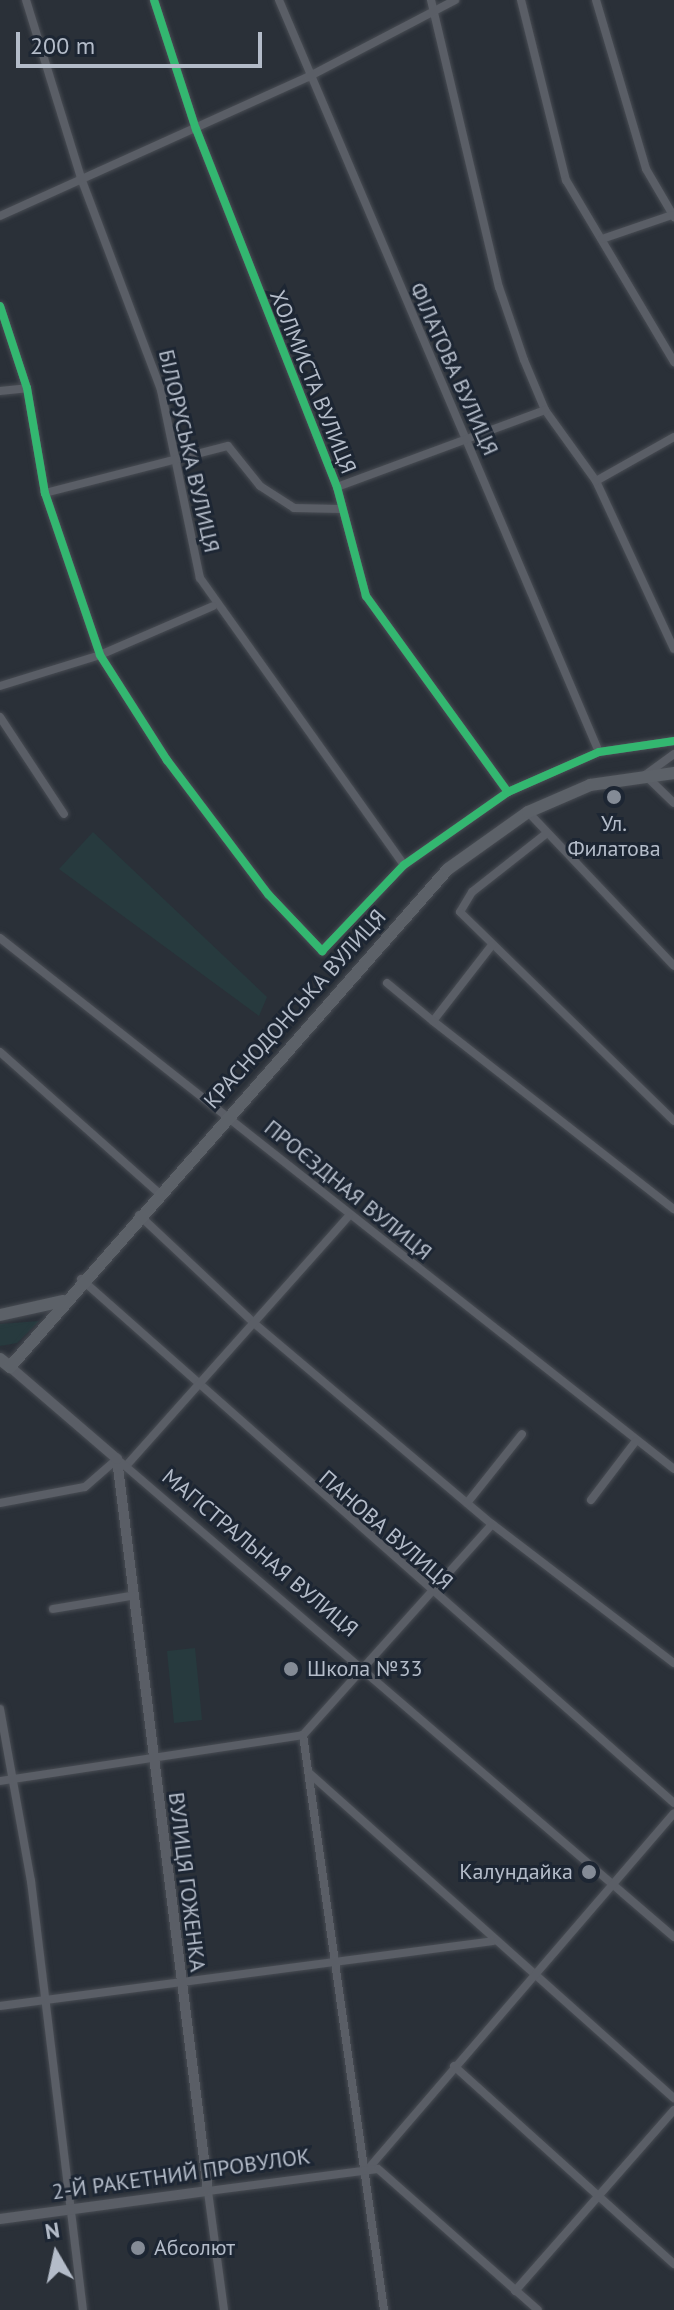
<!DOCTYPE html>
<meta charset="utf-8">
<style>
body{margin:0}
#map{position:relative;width:674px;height:2310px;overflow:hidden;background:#2a3038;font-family:"PT Sans",sans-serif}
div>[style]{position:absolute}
.green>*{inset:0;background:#273a3e}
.roads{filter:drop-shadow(0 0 2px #484c53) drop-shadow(0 0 2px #484c53)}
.minor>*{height:8px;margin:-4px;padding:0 4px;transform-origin:4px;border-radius:4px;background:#5a5e66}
.tertiary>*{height:10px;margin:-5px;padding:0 5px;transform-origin:5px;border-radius:5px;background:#5a5e66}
.primary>*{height:12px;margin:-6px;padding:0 6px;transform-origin:6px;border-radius:6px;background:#5c6168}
.cycleway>*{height:8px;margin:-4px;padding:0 4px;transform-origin:4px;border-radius:4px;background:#33b770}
.dots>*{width:22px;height:22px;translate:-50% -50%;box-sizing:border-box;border:4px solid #1d2633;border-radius:50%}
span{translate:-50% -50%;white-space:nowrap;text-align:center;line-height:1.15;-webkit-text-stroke:6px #1d2633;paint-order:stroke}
.street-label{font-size:22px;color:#b4bcc9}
.poi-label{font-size:22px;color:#b4bcc9}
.left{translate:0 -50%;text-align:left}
.right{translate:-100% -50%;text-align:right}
.north{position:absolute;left:16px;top:2214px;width:80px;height:80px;-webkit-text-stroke:6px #1d2633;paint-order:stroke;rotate:351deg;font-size:22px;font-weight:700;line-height:32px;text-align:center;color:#b4bcc9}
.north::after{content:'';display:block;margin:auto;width:28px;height:36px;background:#b4bcc9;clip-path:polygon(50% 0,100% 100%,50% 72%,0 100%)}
.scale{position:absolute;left:16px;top:32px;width:246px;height:36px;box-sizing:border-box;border:4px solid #b4bcc9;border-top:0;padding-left:10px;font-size:24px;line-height:28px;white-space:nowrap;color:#b4bcc9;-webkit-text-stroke:6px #1d2633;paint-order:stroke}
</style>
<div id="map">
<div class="green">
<div style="clip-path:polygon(93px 832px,267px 997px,259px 1016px,59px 869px)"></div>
<div style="clip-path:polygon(39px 1321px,17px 1343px,0 1346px,0 1324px)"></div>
<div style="clip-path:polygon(195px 1648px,202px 1720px,174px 1723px,167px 1651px)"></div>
</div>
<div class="roads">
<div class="minor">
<div style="left:26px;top:0;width:186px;rotate:72.8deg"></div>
<div style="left:81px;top:178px;width:227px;rotate:69.3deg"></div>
<div style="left:161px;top:390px;width:192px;rotate:78.3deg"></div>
<div style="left:200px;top:578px;width:352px;rotate:54.6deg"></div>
<div style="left:154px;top:0;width:136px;rotate:72deg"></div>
<div style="left:196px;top:129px;width:385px;rotate:68.5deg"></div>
<div style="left:337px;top:487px;width:113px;rotate:75.1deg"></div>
<div style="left:366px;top:596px;width:242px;rotate:54.1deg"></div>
<div style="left:279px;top:0;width:817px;rotate:66.95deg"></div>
<div style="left:431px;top:0;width:295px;rotate:76.7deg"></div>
<div style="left:499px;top:287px;width:77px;rotate:71.1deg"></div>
<div style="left:524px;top:360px;width:54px;rotate:67.2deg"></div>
<div style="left:545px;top:410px;width:87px;rotate:54.3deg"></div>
<div style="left:596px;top:481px;width:185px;rotate:65.1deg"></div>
<div style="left:521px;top:0;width:186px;rotate:76deg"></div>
<div style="left:566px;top:180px;width:212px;rotate:59.3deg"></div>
<div style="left:596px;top:0;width:176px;rotate:73.5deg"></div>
<div style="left:646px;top:169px;width:56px;rotate:59.7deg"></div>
<div style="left:0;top:216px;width:338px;rotate:-24.3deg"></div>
<div style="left:308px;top:77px;width:166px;rotate:-27.6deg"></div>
<div style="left:602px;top:239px;width:74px;rotate:-18.9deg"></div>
<div style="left:0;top:306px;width:86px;rotate:71.8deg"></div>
<div style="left:27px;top:388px;width:107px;rotate:80.3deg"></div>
<div style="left:45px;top:493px;width:171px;rotate:71.2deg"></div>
<div style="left:100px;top:655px;width:125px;rotate:57.5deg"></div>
<div style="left:167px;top:760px;width:168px;rotate:53deg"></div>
<div style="left:268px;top:894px;width:79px;rotate:46.5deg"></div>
<div style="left:322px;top:951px;width:119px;rotate:-46.4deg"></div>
<div style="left:404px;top:865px;width:127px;rotate:-35.1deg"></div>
<div style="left:508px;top:792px;width:99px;rotate:-23.7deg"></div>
<div style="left:599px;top:752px;width:76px;rotate:-8.3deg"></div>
<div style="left:0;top:391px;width:27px;rotate:-6deg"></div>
<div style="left:596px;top:481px;width:90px;rotate:-29.4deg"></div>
<div style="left:337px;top:487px;width:222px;rotate:-20.3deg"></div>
<div style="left:45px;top:493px;width:189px;rotate:-14.4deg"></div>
<div style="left:228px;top:446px;width:51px;rotate:51.3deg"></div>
<div style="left:260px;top:486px;width:40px;rotate:32.9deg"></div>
<div style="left:294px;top:508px;width:47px;rotate:1.2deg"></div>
<div style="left:0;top:686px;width:105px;rotate:-17.2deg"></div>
<div style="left:100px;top:655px;width:123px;rotate:-23.4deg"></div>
<div style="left:0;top:717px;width:116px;rotate:56.6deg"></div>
<div style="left:674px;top:754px;width:36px;rotate:144deg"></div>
<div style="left:645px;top:775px;width:40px;rotate:44deg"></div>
<div style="left:528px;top:812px;width:212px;rotate:46.5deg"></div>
<div style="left:547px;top:833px;width:95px;rotate:141.8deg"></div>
<div style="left:472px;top:892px;width:23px;rotate:121deg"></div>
<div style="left:460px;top:912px;width:299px;rotate:44.3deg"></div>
<div style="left:0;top:938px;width:858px;rotate:38.23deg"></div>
<div style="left:492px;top:945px;width:96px;rotate:127.8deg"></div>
<div style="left:433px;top:1021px;width:306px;rotate:38deg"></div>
<div style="left:387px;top:983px;width:60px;rotate:39.6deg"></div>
<div style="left:0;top:1052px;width:213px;rotate:41.6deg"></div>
<div style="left:139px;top:1215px;width:159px;rotate:43.2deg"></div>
<div style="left:255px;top:1324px;width:310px;rotate:40.2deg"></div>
<div style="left:492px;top:1524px;width:229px;rotate:37.4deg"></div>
<div style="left:81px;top:1279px;width:791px;rotate:41.47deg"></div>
<div style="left:126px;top:1466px;width:335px;rotate:-48.3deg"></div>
<div style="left:591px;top:1500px;width:73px;rotate:-52.8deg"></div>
<div style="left:0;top:1503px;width:86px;rotate:-10.7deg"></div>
<div style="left:85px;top:1487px;width:43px;rotate:-41.2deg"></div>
<div style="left:117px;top:1459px;width:734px;rotate:40.64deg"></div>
<div style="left:467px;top:1503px;width:88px;rotate:-51.4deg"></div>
<div style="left:53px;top:1609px;width:79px;rotate:-9.5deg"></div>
<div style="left:0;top:1709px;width:175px;rotate:79.8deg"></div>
<div style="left:31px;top:1881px;width:432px;rotate:83.1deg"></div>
<div style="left:303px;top:1735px;width:581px;rotate:81.98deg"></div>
<div style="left:303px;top:1735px;width:283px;rotate:-48.1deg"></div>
<div style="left:309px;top:1773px;width:489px;rotate:41.7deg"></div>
<div style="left:0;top:1781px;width:306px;rotate:-8.6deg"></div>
<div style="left:0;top:2006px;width:497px;rotate:-7.5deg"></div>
<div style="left:454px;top:2066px;width:296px;rotate:42deg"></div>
<div style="left:368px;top:2169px;width:469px;rotate:-49.3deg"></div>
<div style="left:515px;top:2291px;width:241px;rotate:-48.7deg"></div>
<div style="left:224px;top:2310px;width:120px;rotate:-97.7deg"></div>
<div style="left:208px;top:2191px;width:171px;rotate:-7.4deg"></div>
<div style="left:378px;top:2169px;width:213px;rotate:41.4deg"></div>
</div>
<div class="tertiary">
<div style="left:0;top:2219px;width:210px;rotate:-7.7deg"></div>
<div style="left:208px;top:2191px;width:738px;rotate:-97.09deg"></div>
<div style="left:117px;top:1459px;width:141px;rotate:-139.3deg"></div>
</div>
<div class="primary">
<div style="left:0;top:1315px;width:65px;rotate:-12.5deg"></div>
<div style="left:0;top:1359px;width:13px;rotate:39deg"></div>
<div style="left:10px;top:1367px;width:663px;rotate:-48.67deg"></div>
<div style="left:448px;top:869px;width:98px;rotate:-35.5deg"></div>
<div style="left:528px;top:812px;width:68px;rotate:-23.5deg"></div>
<div style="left:590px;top:785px;width:85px;rotate:-8.1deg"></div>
</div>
</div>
<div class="cycleway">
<div style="left:154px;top:0;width:136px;rotate:72deg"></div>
<div style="left:196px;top:129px;width:385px;rotate:68.5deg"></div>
<div style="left:337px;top:487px;width:113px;rotate:75.1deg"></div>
<div style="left:366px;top:596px;width:242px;rotate:54.1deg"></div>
<div style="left:0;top:306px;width:86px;rotate:71.8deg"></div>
<div style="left:27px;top:388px;width:107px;rotate:80.3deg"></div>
<div style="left:45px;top:493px;width:171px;rotate:71.2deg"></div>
<div style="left:100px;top:655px;width:125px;rotate:57.5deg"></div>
<div style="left:167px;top:760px;width:168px;rotate:53deg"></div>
<div style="left:268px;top:894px;width:79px;rotate:46.5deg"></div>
<div style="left:322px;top:951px;width:119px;rotate:-46.4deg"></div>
<div style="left:404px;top:865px;width:127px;rotate:-35.1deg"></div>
<div style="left:508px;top:792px;width:99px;rotate:-23.7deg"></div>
<div style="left:599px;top:752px;width:76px;rotate:-8.3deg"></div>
</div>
<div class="dots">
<div style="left:614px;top:797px;background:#848b96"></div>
<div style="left:291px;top:1669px;background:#848b96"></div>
<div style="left:589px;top:1872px;background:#848b96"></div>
<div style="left:138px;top:2248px;background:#848b96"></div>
</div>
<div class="street-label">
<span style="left:454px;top:369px;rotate:66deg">ФІЛАТОВА ВУЛИЦЯ</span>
<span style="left:313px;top:382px;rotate:68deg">ХОЛМИСТА ВУЛИЦЯ</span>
<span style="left:189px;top:451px;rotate:77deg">БІЛОРУСЬКА ВУЛИЦЯ</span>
<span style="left:295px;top:1009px;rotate:-48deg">КРАСНОДОНСЬКА ВУЛИЦЯ</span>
<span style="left:348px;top:1190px;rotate:39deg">ПРОЄЗДНАЯ ВУЛИЦЯ</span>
<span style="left:386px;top:1530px;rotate:41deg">ПАНОВА ВУЛИЦЯ</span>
<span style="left:260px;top:1553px;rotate:40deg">МАГІСТРАЛЬНАЯ ВУЛИЦЯ</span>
<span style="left:187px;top:1882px;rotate:83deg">ВУЛИЦЯ ГОЖЕНКА</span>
<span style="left:181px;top:2174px;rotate:-8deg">2-Й РАКЕТНИЙ ПРОВУЛОК</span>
</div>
<div class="poi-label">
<span style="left:614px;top:836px">Ул.<br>Филатова</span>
<span class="left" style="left:307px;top:1669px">Школа №33</span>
<span class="right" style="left:573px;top:1872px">Калундайка</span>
<span class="left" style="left:154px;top:2248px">Абсолют</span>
</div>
<div class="north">N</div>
<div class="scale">200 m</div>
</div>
